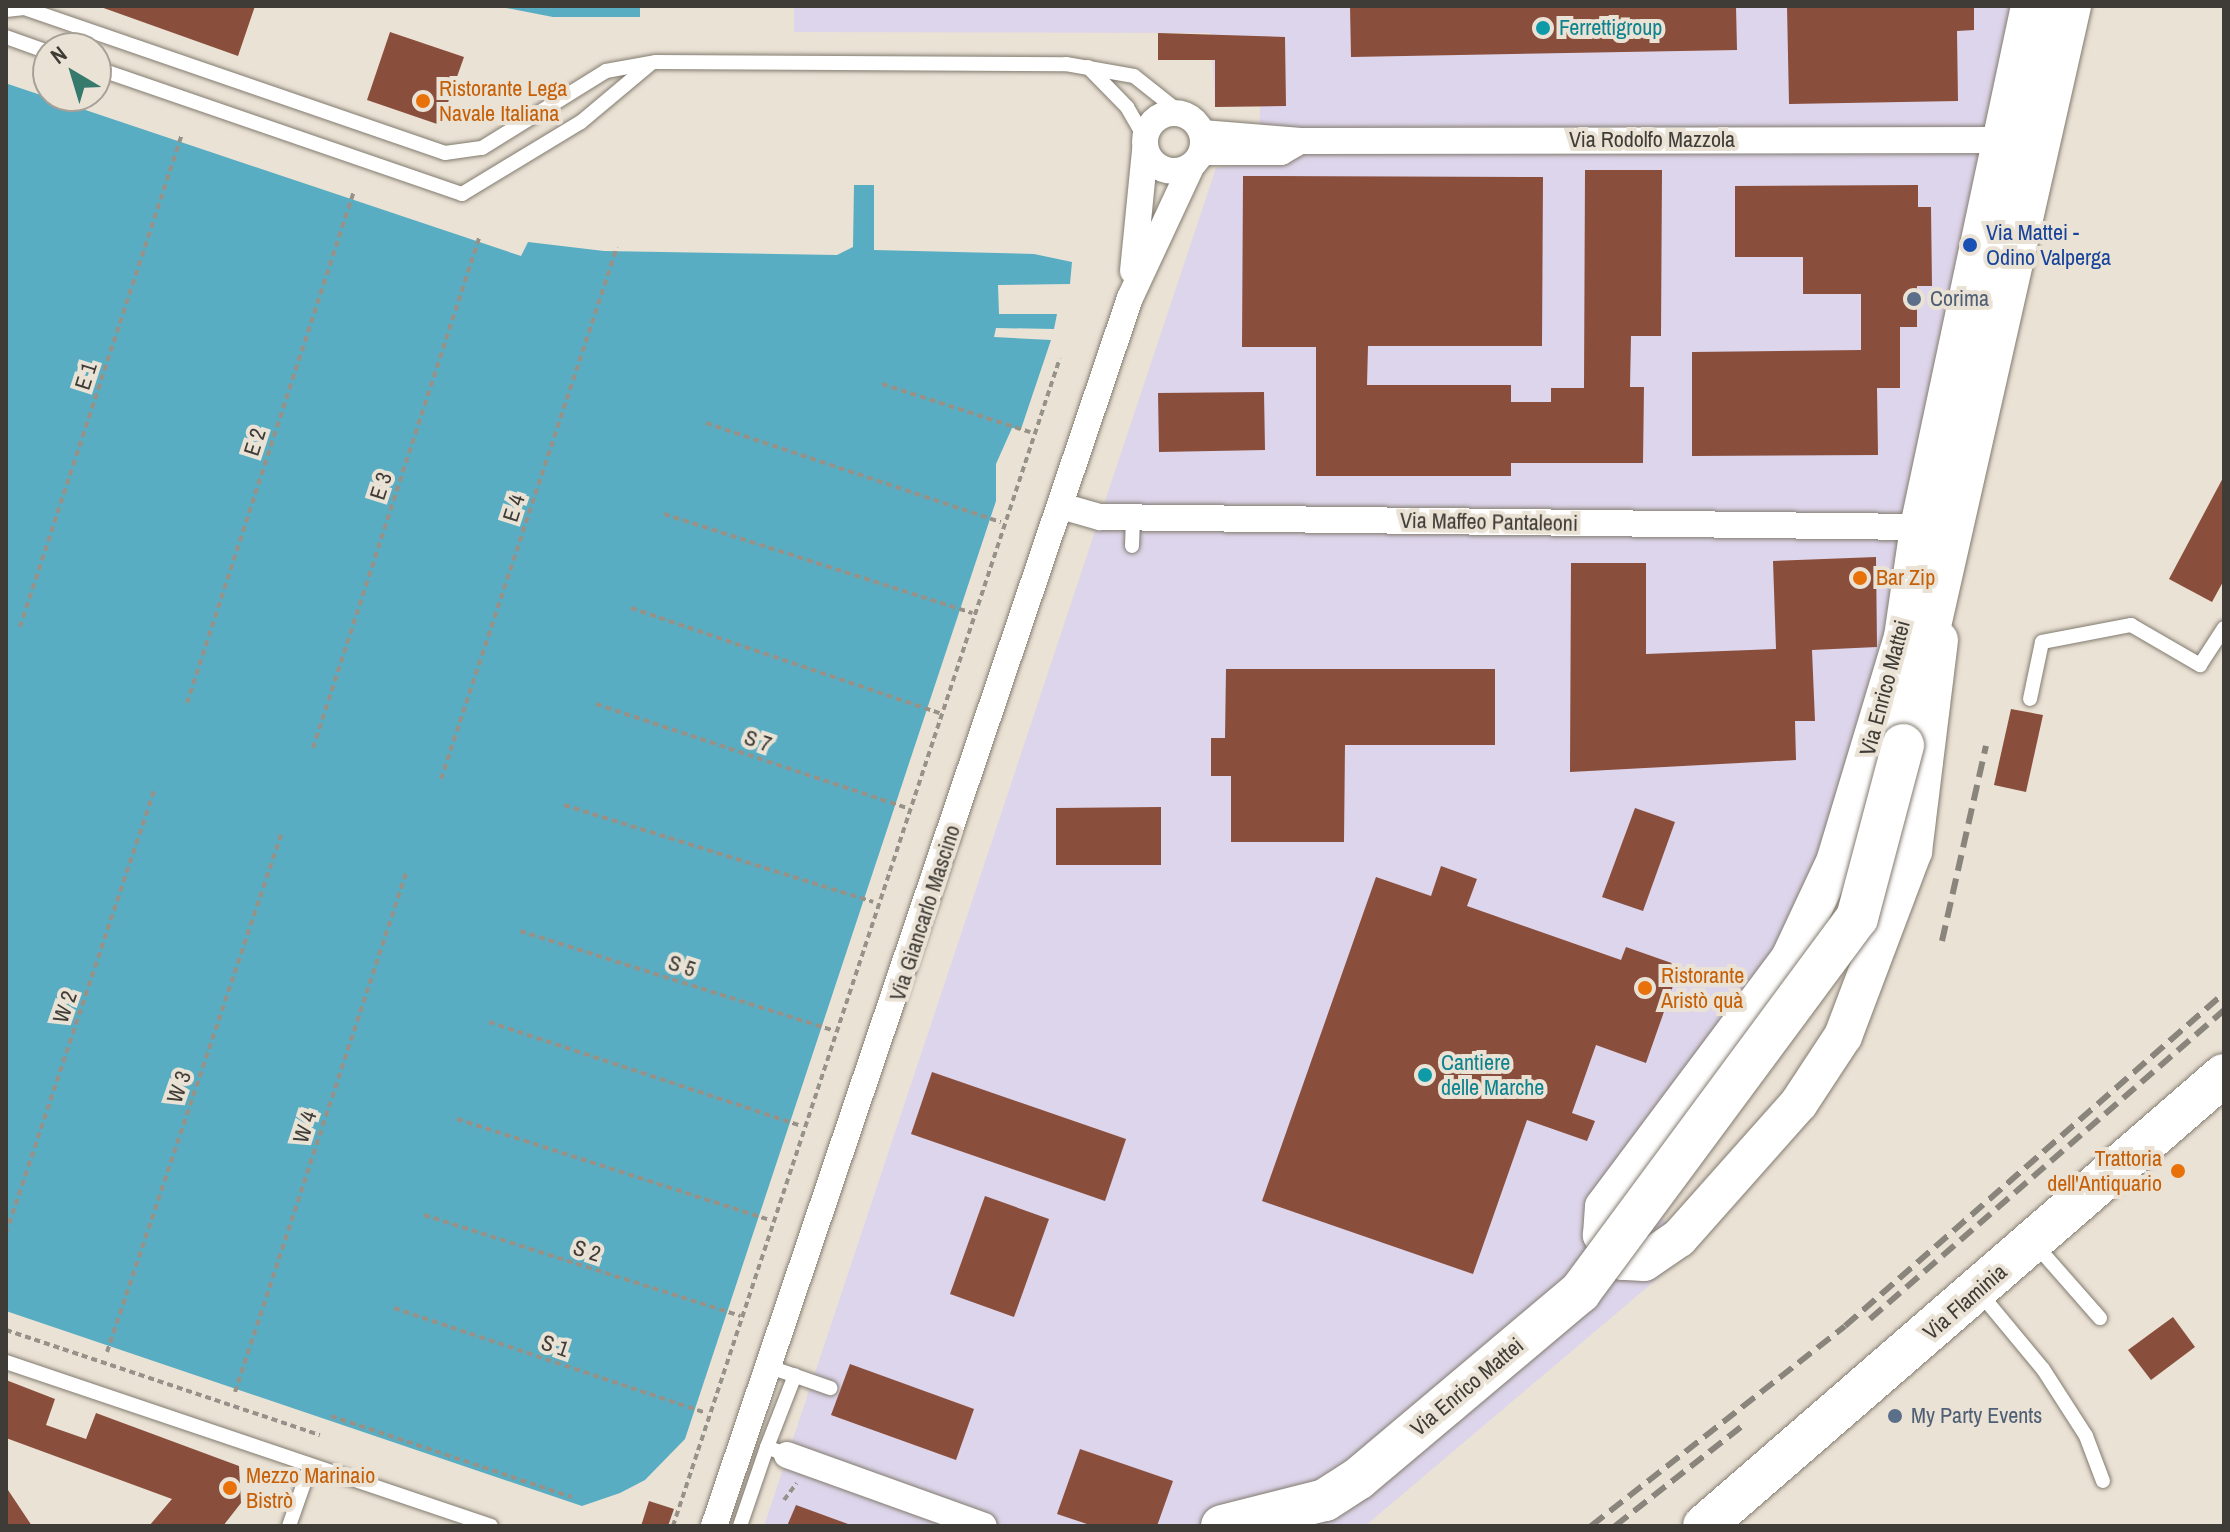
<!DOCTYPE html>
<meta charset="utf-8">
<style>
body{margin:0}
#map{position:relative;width:2230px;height:1532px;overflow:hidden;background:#eae2d5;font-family:"Archivo Narrow",sans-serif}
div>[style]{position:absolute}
.industrial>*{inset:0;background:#ddd5eb}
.water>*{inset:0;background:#59adc2}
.building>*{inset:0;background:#8a4e3c}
.path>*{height:4px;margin-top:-2px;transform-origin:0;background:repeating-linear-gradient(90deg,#979289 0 6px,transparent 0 10px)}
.roads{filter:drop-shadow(0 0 2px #827b6f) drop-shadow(0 0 2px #827b6f)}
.lane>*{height:14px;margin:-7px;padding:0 7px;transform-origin:7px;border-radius:7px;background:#fff}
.street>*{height:26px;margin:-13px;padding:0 13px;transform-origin:13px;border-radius:13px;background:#fff}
.street>.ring{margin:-13px;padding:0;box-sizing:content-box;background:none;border:26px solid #fff;border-radius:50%}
.secondary>*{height:38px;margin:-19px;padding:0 19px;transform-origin:19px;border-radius:19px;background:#fff}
.primary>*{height:42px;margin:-21px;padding:0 21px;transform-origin:21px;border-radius:21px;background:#fff}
.rail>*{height:6px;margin-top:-3px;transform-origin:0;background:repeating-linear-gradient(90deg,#8a857c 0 16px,transparent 0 24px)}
.bridges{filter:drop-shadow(0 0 2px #827b6f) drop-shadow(0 0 2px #827b6f)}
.primary-bridge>*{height:42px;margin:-21px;padding:0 21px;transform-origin:21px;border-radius:21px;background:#fff}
.dots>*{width:22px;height:22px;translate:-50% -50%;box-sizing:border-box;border:4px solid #eae2d5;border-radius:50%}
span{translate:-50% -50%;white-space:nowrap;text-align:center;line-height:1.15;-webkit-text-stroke:8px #eae2d5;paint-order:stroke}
.culture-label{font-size:22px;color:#0d838f}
.left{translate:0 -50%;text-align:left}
.food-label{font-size:22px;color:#c56008}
.right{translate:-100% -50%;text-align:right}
.street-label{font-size:22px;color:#3f3c37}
.transit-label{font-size:22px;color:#164399}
.service-label{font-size:22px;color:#4e5e75}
.frame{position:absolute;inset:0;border:8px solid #3f3c37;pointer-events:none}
.north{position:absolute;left:32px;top:32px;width:80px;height:80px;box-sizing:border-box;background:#eae2d5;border:2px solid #a6a096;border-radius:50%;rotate:322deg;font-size:22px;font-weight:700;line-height:32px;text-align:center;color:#3f3c37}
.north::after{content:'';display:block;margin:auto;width:28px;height:36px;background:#367a6e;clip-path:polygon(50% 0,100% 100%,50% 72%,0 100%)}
</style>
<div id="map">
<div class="industrial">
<div style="clip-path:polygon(794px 6px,2014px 6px,1885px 648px,1816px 881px,1757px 983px,1612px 1179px,1696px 1246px,1365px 1526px,764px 1526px,1216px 168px,1259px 161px,1260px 106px,1215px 107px,1211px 33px,794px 32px)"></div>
</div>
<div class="water">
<div style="clip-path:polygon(496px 6px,640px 6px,640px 17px,553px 17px)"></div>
<div style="clip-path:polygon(8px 84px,521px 256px,528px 242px,604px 251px,837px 255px,853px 247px,854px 185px,874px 185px,874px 250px,1034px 254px,1072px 262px,1070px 284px,998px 285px,999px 314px,1057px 314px,1054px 329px,996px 328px,994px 337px,1051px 340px,1021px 429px,1012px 428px,996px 464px,996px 501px,685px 1439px,645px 1480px,620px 1493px,582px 1506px,6px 1311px)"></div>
</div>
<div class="building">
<div style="clip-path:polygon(98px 6px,255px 6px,238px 56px)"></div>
<div style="clip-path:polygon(1350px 6px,1736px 6px,1737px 50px,1351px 57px)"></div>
<div style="clip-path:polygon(1787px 6px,1974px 6px,1974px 30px,1957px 31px,1958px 101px,1789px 104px)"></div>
<div style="clip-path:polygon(390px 32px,464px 57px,440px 125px,367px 100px)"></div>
<div style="clip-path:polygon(1158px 33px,1285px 37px,1286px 106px,1215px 107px,1215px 60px,1158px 60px)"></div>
<div style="clip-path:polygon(1585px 170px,1662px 170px,1661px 336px,1631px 336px,1630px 387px,1644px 387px,1643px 463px,1511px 463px,1511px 476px,1316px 476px,1316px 347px,1242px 347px,1243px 176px,1543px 177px,1542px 346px,1368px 346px,1367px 385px,1511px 385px,1511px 402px,1551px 402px,1551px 388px,1584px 388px)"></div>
<div style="clip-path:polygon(1918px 185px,1918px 207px,1931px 207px,1932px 286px,1917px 286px,1917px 327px,1900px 327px,1900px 388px,1877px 388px,1878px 455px,1692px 456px,1692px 352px,1861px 350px,1861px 294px,1803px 294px,1803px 257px,1735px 257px,1735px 186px)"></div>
<div style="clip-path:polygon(1264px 392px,1265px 450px,1159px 452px,1158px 393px)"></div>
<div style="clip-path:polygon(2224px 476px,2224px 580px,2212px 602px,2169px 579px)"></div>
<div style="clip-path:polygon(1876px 557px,1877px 647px,1812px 650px,1815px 721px,1795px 721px,1796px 760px,1570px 772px,1571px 563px,1646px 563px,1646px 654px,1776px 649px,1773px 561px)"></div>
<div style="clip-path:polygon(1226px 669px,1495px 669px,1495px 745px,1345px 745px,1344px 842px,1231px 842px,1231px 776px,1211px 776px,1211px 738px,1225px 738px)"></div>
<div style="clip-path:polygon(2011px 709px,2043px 715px,2026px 792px,1994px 785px)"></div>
<div style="clip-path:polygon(1161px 807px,1161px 865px,1056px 865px,1056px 808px)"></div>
<div style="clip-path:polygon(1635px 808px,1675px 822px,1643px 911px,1602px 897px)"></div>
<div style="clip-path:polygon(1441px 866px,1477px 879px,1467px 906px,1621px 960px,1626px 947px,1680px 966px,1646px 1063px,1596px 1045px,1572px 1113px,1595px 1121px,1587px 1141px,1527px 1120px,1473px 1274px,1262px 1201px,1376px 877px,1431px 896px)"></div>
<div style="clip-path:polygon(932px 1072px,1126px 1139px,1105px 1201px,911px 1134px)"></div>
<div style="clip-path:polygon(985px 1196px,1049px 1219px,1014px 1317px,950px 1294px)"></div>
<div style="clip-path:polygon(2173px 1317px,2195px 1347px,2151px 1380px,2128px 1350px)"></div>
<div style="clip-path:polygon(850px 1364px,974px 1409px,956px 1460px,831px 1415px)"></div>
<div style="clip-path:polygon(6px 1380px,55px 1399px,46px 1425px,86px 1439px,96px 1413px,239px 1466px,241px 1503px,223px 1526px,149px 1526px,172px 1499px,6px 1438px)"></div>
<div style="clip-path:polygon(1080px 1449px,1173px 1481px,1157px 1526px,1093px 1526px,1057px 1514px)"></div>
<div style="clip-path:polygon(6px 1487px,32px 1526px,6px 1526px)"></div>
<div style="clip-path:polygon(649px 1501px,674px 1509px,668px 1526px,641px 1526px)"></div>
<div style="clip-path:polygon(796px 1505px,848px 1524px,848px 1526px,787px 1526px)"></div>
</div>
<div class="path">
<div style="left:882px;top:384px;width:156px;rotate:18deg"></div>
<div style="left:706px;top:423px;width:311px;rotate:18.6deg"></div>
<div style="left:664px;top:514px;width:324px;rotate:17.8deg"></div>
<div style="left:631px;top:608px;width:326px;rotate:18.8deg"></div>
<div style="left:20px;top:627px;width:519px;rotate:-71.81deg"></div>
<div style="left:187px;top:703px;width:539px;rotate:-71.94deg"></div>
<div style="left:596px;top:704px;width:330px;rotate:18.5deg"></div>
<div style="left:313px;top:748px;width:539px;rotate:-71.97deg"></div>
<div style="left:441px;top:779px;width:560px;rotate:-71.69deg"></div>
<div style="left:564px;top:805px;width:324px;rotate:17.4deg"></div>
<div style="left:520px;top:931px;width:330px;rotate:17.6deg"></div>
<div style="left:489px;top:1022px;width:329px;rotate:18.4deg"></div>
<div style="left:457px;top:1119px;width:326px;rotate:17.9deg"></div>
<div style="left:424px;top:1215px;width:332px;rotate:17.7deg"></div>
<div style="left:6px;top:1233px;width:466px;rotate:-71.5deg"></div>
<div style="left:394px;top:1308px;width:329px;rotate:18.6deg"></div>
<div style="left:6px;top:1330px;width:331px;rotate:18.5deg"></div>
<div style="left:107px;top:1352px;width:549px;rotate:-71.4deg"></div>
<div style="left:235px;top:1392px;width:546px;rotate:-71.76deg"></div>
<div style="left:331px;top:1416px;width:254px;rotate:18.6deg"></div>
<div style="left:784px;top:1500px;width:21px;rotate:-53deg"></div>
<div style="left:673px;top:1526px;width:1230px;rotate:-71.67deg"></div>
</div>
<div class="roads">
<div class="lane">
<div style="left:6px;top:10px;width:18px;rotate:-6deg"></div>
<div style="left:24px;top:8px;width:445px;rotate:19deg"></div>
<div style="left:445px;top:153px;width:37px;rotate:-8deg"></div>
<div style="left:482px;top:148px;width:146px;rotate:-31.8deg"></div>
<div style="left:606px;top:71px;width:51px;rotate:-10.2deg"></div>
<div style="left:656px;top:62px;width:410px;rotate:0.3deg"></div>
<div style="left:1066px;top:64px;width:69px;rotate:10deg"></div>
<div style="left:1134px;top:76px;width:61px;rotate:38.4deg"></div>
<div style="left:6px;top:37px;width:45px;rotate:19.7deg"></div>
<div style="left:1088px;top:67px;width:56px;rotate:45.7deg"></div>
<div style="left:1127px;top:107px;width:36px;rotate:60deg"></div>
<div style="left:96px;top:68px;width:387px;rotate:19deg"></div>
<div style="left:462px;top:194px;width:139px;rotate:-31.2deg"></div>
<div style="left:581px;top:122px;width:89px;rotate:-40deg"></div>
<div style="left:1132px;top:546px;width:28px;rotate:-88deg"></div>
<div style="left:2030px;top:699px;width:58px;rotate:-78.1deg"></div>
<div style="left:2042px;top:642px;width:91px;rotate:-10.8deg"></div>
<div style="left:2131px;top:625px;width:80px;rotate:30.1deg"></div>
<div style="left:2200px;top:665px;width:44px;rotate:-57deg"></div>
<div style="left:2034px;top:1243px;width:100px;rotate:48.7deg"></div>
<div style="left:1979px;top:1292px;width:100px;rotate:50.3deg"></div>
<div style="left:2043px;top:1369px;width:80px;rotate:57.3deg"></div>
<div style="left:2086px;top:1436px;width:48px;rotate:69.3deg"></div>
<div style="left:6px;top:1362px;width:512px;rotate:18.68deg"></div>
<div style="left:770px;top:1367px;width:64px;rotate:19.3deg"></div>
<div style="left:767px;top:1447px;width:77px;rotate:-68.7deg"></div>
<div style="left:289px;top:1526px;width:64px;rotate:-70.7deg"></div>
<div style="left:740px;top:1526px;width:83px;rotate:-71.1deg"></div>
<div style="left:767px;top:1447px;width:22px;rotate:22deg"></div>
</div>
<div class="street">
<div class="ring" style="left:1145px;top:113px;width:32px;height:32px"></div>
<div style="left:1202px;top:133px;width:99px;rotate:4.6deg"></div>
<div style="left:1301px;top:141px;width:702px;rotate:-0.08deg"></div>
<div style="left:1202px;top:152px;width:79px"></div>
<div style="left:1281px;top:152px;width:22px;rotate:-30deg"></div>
<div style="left:1133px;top:271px;width:122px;rotate:-84.3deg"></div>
<div style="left:1061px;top:506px;width:41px;rotate:15.8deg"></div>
<div style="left:1100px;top:517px;width:819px;rotate:0.7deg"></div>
<div style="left:787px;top:1455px;width:209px;rotate:19.8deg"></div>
<div style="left:714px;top:1526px;width:1297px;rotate:-71.29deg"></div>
<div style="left:1130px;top:298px;width:145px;rotate:-65deg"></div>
</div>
<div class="secondary">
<div style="left:1939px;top:640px;width:213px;rotate:97deg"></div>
<div style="left:1913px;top:851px;width:198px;rotate:110.7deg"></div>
<div style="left:1843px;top:1036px;width:80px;rotate:123.3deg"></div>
<div style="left:1799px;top:1103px;width:181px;rotate:131.6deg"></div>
<div style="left:1679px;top:1238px;width:42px;rotate:145.6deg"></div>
<div style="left:1644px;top:1262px;width:22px;rotate:-177deg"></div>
<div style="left:1622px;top:1261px;width:33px;rotate:-128deg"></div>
<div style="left:1602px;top:1235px;width:28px;rotate:-86deg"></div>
<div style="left:1604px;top:1207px;width:311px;rotate:-53.2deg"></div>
<div style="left:1790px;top:958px;width:106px;rotate:-64.9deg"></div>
<div style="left:1835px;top:862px;width:235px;rotate:-73.2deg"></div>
<div style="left:1903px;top:637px;width:111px;rotate:-81.7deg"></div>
<div style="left:1919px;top:527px;width:533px;rotate:-77.97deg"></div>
</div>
<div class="primary">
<div style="left:1903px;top:745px;width:758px;rotate:-77.27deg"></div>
<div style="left:1704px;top:1526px;width:688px;rotate:-40.94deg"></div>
</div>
</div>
<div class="rail">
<div style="left:1942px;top:941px;width:200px;rotate:-77.3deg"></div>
<div style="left:1870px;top:1319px;width:470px;rotate:-41.1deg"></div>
<div style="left:1591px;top:1526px;width:323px;rotate:-38.2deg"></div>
<div style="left:1845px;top:1326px;width:505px;rotate:-41.3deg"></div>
<div style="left:1615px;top:1526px;width:160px;rotate:-38.2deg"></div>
</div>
<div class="bridges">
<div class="primary-bridge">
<div style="left:1222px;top:1526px;width:106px;rotate:-14.2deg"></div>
<div style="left:1325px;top:1500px;width:40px;rotate:-32.9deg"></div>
<div style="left:1359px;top:1478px;width:289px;rotate:-40.1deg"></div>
<div style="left:1580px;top:1292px;width:465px;rotate:-53.5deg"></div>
<div style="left:1857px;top:918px;width:179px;rotate:-75.1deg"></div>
</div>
</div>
<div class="dots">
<div style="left:1543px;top:28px;background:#0f9aa8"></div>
<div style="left:423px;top:101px;background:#e8710a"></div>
<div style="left:1970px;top:245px;background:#1a4fb4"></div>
<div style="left:1914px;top:299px;background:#5c6f8a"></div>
<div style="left:1860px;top:578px;background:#e8710a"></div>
<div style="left:1645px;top:988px;background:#e8710a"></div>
<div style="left:1425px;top:1075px;background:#0f9aa8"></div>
<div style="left:2178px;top:1171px;background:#e8710a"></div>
<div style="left:1895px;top:1416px;background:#5c6f8a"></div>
<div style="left:230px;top:1488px;background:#e8710a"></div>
</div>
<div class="culture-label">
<span class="left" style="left:1559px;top:28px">Ferrettigroup</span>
<span class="left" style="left:1441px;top:1075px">Cantiere<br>delle Marche</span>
</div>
<div class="food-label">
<span class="left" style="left:439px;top:101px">Ristorante Lega<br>Navale Italiana</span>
<span class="left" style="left:1876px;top:578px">Bar Zip</span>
<span class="left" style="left:1661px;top:988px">Ristorante<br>Aristò quà</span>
<span class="right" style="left:2162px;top:1171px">Trattoria<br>dell'Antiquario</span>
<span class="left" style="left:246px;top:1488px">Mezzo Marinaio<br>Bistrò</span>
</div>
<div class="street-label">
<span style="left:1652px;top:140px">Via Rodolfo Mazzola</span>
<span style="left:86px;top:376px;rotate:-72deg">E 1</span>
<span style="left:255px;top:442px;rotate:-72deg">E 2</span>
<span style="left:381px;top:486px;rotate:-72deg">E 3</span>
<span style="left:514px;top:508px;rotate:-72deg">E 4</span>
<span style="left:1489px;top:522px;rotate:1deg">Via Maffeo Pantaleoni</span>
<span style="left:1885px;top:688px;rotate:-75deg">Via Enrico Mattei</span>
<span style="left:758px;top:741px;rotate:19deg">S 7</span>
<span style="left:925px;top:913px;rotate:-72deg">Via Giancarlo Mascino</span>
<span style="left:682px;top:966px;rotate:18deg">S 5</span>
<span style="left:65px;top:1007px;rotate:-71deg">W 2</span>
<span style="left:179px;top:1087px;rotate:-71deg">W 3</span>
<span style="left:305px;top:1127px;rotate:-72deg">W 4</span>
<span style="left:587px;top:1251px;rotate:18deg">S 2</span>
<span style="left:1965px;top:1302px;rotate:-41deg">Via Flaminia</span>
<span style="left:555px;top:1346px;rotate:19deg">S 1</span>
<span style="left:1467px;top:1387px;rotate:-40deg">Via Enrico Mattei</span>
</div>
<div class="transit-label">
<span class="left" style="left:1986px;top:245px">Via Mattei -<br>Odino Valperga</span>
</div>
<div class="service-label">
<span class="left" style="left:1930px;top:299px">Corima</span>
<span class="left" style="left:1911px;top:1416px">My Party Events</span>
</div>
<div class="frame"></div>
<div class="north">N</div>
</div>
